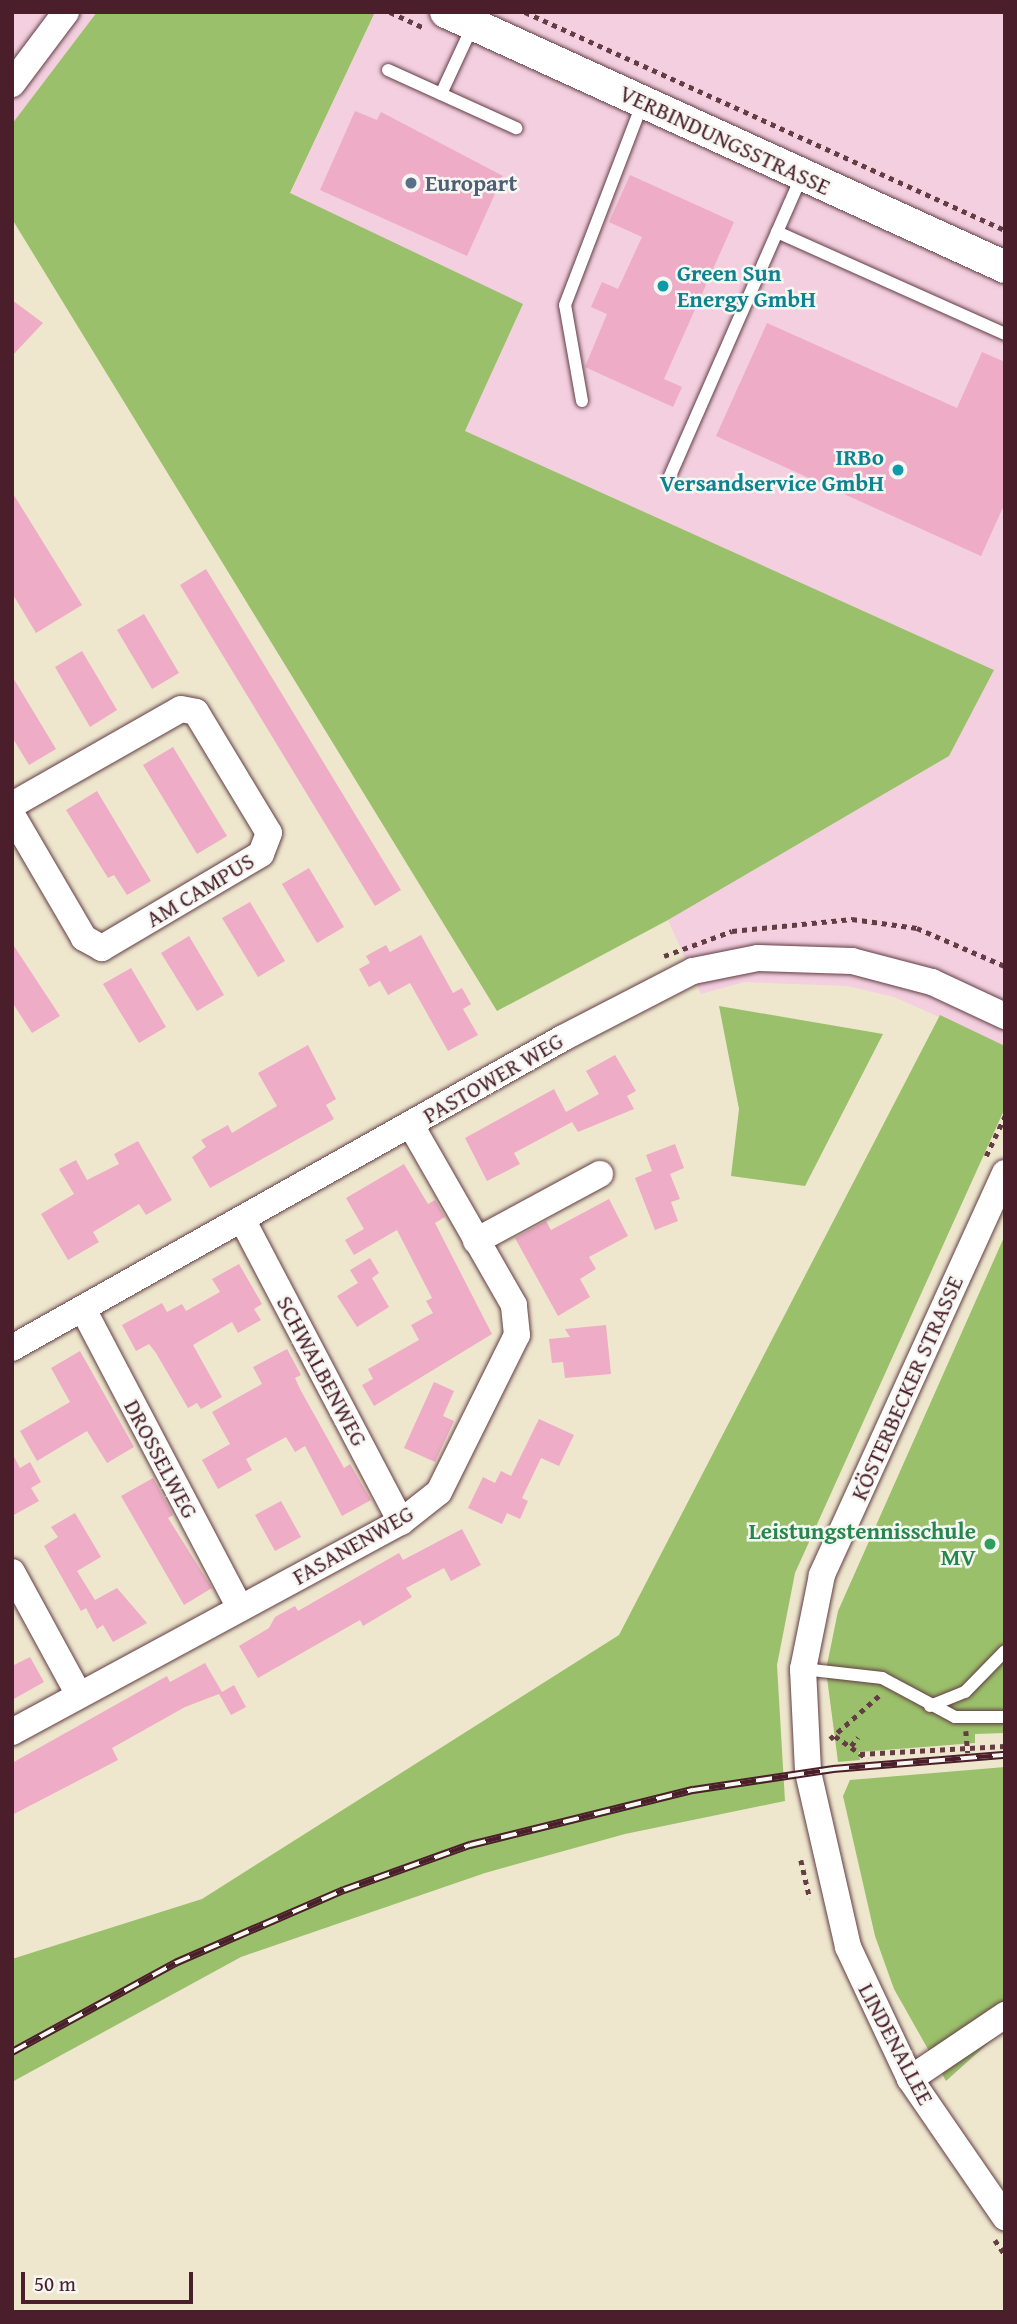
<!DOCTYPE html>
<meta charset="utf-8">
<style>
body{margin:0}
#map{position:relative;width:1017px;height:2324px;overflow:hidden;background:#eee7ce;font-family:"Gentium Book Plus",serif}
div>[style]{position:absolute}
.built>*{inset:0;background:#f3cfe0}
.green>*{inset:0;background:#9bc06b}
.building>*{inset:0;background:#eeacc6}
.path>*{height:4.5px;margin-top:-2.25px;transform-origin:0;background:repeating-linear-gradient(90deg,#633d43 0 5px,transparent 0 10px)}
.roads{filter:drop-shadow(0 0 2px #633d43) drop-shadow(0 0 2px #633d43)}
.service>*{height:12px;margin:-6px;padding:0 6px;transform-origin:6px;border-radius:6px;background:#fff}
.minor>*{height:26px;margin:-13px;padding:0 13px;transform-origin:13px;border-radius:13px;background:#fff}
.tertiary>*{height:32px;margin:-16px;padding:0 16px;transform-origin:16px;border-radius:16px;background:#fff}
.rail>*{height:8px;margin-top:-4px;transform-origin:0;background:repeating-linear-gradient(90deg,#f6f6f2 0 16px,#4a1f2b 0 32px);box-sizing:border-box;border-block:2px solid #4a1f2b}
.dots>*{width:19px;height:19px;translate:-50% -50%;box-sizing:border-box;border:4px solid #f6f6f2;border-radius:50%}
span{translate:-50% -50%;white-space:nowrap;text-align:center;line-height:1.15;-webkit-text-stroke:5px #f6f6f2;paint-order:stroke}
.street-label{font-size:23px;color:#4a1f2b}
.service-label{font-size:23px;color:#4e5e75;font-weight:700}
.left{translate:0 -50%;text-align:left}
.culture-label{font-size:23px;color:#0d838f;font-weight:700}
.right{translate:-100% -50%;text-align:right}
.leisure-label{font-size:23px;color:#27864d;font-weight:700}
.frame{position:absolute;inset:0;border:14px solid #4a1f2b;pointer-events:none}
.scale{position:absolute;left:21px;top:2272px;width:172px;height:32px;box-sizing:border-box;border:4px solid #4a1f2b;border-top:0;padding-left:9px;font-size:21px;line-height:24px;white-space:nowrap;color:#4a1f2b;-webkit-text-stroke:5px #f6f6f2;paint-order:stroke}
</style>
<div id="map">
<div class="built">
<div style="clip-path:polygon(12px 12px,97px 12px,12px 124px)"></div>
<div style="clip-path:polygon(375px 12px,1005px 12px,1005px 1046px,894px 997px,848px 986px,745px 982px,701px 994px,668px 920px,949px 756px,994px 670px,464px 431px,290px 194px)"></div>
</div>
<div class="green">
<div style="clip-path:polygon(97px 12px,375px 12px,290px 193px,523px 304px,465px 431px,994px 670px,949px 756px,668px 920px,497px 1011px,12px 219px,12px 124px)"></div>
<div style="clip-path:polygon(719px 1006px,883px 1034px,805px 1186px,731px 1176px,739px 1109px)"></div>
<div style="clip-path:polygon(940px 1015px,1005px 1046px,1005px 1108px,795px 1573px,777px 1665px,785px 1801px,625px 1834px,485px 1873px,241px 1957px,12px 2082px,12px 1959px,202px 1899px,619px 1635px)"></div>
<div style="clip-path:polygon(1005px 1235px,1005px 1733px,975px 1734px,975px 1743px,859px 1752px,860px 1760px,838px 1762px,826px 1670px,838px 1611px)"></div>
<div style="clip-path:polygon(1005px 1767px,1005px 2028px,946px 2081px,894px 1989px,875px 1936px,843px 1796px,850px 1780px)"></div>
</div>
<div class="building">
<div style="clip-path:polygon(355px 111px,377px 120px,381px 112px,503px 176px,467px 256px,320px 190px)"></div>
<div style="clip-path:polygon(630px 175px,734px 222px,664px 379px,682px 387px,673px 407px,585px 367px,607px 314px,591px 307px,602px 282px,618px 289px,642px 237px,609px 222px)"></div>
<div style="clip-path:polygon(12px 300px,43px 323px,12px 356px)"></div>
<div style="clip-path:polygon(767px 323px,957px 408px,982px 352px,1005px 362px,1005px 503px,981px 556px,716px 436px)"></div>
<div style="clip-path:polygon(12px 492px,82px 605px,36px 633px,12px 593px)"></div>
<div style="clip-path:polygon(206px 569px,401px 890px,375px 906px,180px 585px)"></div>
<div style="clip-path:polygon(144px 614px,179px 673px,152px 689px,117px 630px)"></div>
<div style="clip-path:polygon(82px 651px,117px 710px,90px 727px,55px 667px)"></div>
<div style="clip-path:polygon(12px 676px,56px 749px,29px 765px,12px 737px)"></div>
<div style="clip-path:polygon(173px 747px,227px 836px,197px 854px,143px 765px)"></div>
<div style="clip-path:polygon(97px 791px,151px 881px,127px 895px,114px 875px,108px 878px,66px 810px)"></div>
<div style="clip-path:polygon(309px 868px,344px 927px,317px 943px,282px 884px)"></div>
<div style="clip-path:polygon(250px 902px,285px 961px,258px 977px,222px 918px)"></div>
<div style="clip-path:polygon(421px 935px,453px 993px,462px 988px,471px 1004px,463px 1009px,478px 1035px,448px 1051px,410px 983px,388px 995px,380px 981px,369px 987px,359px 969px,370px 963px,366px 956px,386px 945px,390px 952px)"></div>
<div style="clip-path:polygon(189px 936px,224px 995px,197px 1011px,161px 953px)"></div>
<div style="clip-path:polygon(12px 943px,60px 1016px,32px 1033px,12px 1002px)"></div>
<div style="clip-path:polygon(131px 968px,166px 1027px,139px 1043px,103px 984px)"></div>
<div style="clip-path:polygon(308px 1045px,336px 1099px,326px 1105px,334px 1119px,210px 1188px,192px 1157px,206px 1147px,201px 1140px,228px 1125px,232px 1133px,277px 1106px,258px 1073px)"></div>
<div style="clip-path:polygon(615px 1055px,636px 1091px,627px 1096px,634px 1109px,578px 1132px,572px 1122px,514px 1153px,520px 1164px,487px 1181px,465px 1138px,554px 1089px,566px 1112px,599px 1094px,586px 1071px)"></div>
<div style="clip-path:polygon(138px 1141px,172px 1200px,146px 1215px,139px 1204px,93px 1232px,99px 1242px,68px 1260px,41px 1214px,74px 1194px,59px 1169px,76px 1160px,87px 1180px,119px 1164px,114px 1154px)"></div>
<div style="clip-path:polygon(675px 1144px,684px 1168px,670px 1174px,680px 1199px,671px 1202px,678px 1221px,655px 1230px,635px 1178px,652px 1171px,646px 1155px)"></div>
<div style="clip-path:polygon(404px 1164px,428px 1204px,435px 1200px,445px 1217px,435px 1223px,492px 1334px,374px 1406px,362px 1385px,373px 1379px,368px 1369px,419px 1340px,411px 1325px,433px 1313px,426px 1301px,432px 1298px,397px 1230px,354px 1255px,345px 1240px,364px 1229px,346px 1198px)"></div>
<div style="clip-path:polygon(609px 1199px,628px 1236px,589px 1257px,596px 1269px,580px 1279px,590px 1297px,558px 1316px,515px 1238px,546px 1221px,551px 1230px)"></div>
<div style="clip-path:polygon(370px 1258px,379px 1273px,372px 1278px,389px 1307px,357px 1327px,337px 1296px,358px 1283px,350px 1270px)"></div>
<div style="clip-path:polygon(239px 1264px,262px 1304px,254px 1309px,261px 1320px,238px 1333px,232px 1322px,193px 1345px,222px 1397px,201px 1409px,197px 1403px,188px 1408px,156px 1353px,149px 1344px,136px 1351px,122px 1325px,162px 1303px,167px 1312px,182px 1304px,186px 1311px,220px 1292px,212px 1279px)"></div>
<div style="clip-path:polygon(606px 1325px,611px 1374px,565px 1378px,563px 1362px,552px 1363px,549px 1339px,570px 1337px,565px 1329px)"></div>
<div style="clip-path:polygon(287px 1349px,301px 1375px,295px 1378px,300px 1389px,344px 1468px,350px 1464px,371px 1500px,342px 1516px,305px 1446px,295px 1452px,286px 1437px,246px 1459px,252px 1470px,218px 1489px,202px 1460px,230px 1444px,212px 1412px,262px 1384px,253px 1367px)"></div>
<div style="clip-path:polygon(80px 1351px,134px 1447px,107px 1463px,87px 1431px,37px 1461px,20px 1431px,70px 1402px,51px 1368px)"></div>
<div style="clip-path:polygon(434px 1382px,454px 1391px,443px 1416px,454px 1421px,435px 1462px,404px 1448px)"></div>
<div style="clip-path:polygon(539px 1419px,574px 1435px,559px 1466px,541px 1458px,522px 1498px,528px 1501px,520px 1519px,507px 1513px,502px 1524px,468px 1508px,483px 1477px,495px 1483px,501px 1471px,511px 1476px)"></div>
<div style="clip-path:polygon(12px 1453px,20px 1468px,30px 1462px,41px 1482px,31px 1488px,39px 1501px,12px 1516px)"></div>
<div style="clip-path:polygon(153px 1478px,173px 1515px,168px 1518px,212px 1588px,184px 1605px,121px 1496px)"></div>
<div style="clip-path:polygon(281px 1501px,301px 1537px,275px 1551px,255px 1515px)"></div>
<div style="clip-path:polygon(75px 1513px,101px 1557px,77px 1571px,95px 1600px,117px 1588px,147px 1623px,113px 1642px,103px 1625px,97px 1629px,86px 1608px,81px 1611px,44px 1546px,58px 1537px,51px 1527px)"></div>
<div style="clip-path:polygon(462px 1529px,481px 1565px,451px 1581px,444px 1568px,406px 1588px,412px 1597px,363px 1626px,360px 1620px,258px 1678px,239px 1646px,269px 1628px,275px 1617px,295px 1606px,298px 1611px,399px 1553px,403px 1560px)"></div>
<div style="clip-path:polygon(30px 1657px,44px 1682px,12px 1700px,12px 1666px)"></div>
<div style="clip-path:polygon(205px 1663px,222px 1692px,234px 1685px,246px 1707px,231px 1715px,219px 1694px,185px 1707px,112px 1748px,118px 1760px,12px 1815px,12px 1763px,167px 1676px,170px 1682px)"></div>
</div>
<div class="path">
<div style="left:390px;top:12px;width:38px;rotate:25deg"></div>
<div style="left:525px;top:12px;width:527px;rotate:24.43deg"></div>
<div style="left:664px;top:956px;width:72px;rotate:-20.2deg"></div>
<div style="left:732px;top:931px;width:121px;rotate:-5.7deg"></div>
<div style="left:852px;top:919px;width:66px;rotate:7.9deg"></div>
<div style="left:917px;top:928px;width:96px;rotate:23.4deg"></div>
<div style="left:986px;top:1156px;width:44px;rotate:-64.6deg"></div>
<div style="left:966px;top:1731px;width:22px;rotate:85deg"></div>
<div style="left:835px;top:1736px;width:40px;rotate:34.9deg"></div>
<div style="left:830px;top:1739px;width:68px;rotate:-41.4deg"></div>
<div style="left:851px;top:1746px;width:11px;rotate:-52deg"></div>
<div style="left:860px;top:1754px;width:145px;rotate:-3.2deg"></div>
<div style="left:801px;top:1860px;width:40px;rotate:77deg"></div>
<div style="left:995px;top:2240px;width:18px;rotate:56deg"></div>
</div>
<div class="roads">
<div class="service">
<div style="left:388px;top:70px;width:141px;rotate:24.4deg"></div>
<div style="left:441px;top:94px;width:76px;rotate:-65.1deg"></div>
<div style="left:777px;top:232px;width:250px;rotate:24.1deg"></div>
<div style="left:582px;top:401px;width:97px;rotate:-100deg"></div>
<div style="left:565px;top:305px;width:217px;rotate:-69deg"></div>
<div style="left:670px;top:476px;width:328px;rotate:-66.3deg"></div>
<div style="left:803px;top:1669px;width:80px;rotate:6.5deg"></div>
<div style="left:882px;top:1678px;width:83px;rotate:28.1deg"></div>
<div style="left:955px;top:1717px;width:50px"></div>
<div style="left:930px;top:1706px;width:38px;rotate:-22deg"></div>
<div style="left:965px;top:1692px;width:57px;rotate:-45.7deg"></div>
</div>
<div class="minor">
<div style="left:12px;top:84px;width:90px;rotate:-53.1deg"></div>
<div style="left:12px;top:805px;width:194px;rotate:-29.6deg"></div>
<div style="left:181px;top:709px;width:15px;rotate:11deg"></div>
<div style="left:196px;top:712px;width:141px;rotate:58.9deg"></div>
<div style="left:269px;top:833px;width:22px;rotate:111deg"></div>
<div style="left:261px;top:854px;width:185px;rotate:149.4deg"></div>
<div style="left:102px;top:948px;width:21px;rotate:-151deg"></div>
<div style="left:84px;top:938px;width:143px;rotate:-120.3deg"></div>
<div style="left:1005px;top:1173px;width:442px;rotate:114.5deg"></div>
<div style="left:822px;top:1575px;width:96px;rotate:101.4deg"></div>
<div style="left:803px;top:1669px;width:103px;rotate:87.2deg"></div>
<div style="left:808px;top:1772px;width:180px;rotate:77.1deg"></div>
<div style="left:848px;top:1947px;width:146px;rotate:64.8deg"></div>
<div style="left:910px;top:2079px;width:168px;rotate:55.5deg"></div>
<div style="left:243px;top:1221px;width:340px;rotate:62.3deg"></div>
<div style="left:476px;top:1241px;width:141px;rotate:-28.4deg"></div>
<div style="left:83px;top:1309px;width:338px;rotate:62.3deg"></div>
<div style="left:12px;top:1348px;width:632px;rotate:-29.36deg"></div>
<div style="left:563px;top:1038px;width:146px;rotate:-27.3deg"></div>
<div style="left:693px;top:971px;width:66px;rotate:-11.3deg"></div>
<div style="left:758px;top:958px;width:94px;rotate:1.8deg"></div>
<div style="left:852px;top:961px;width:83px;rotate:14.7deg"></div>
<div style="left:932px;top:982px;width:81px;rotate:25deg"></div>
<div style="left:12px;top:1572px;width:140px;rotate:61.4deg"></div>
<div style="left:12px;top:1732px;width:442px;rotate:-28.4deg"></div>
<div style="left:401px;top:1522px;width:48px;rotate:-38.3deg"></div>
<div style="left:439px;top:1492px;width:175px;rotate:-63.6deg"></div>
<div style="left:517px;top:1335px;width:30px;rotate:-96deg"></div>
<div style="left:514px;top:1305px;width:207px;rotate:-119.8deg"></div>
<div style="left:910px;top:2079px;width:115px;rotate:-34deg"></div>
</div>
<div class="tertiary">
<div style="left:446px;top:12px;width:614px;rotate:24.52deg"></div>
</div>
</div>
<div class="rail">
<div style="left:12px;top:2052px;width:186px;rotate:-28.6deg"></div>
<div style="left:175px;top:1963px;width:184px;rotate:-23.4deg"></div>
<div style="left:344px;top:1890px;width:134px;rotate:-19.7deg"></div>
<div style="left:470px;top:1845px;width:230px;rotate:-13.9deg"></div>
<div style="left:693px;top:1790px;width:142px;rotate:-8.5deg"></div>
<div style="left:833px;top:1769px;width:173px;rotate:-4.7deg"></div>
</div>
<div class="dots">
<div style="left:411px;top:183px;background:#5c6f8a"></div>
<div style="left:663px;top:286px;background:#0f9aa8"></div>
<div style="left:898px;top:470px;background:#0f9aa8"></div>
<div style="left:990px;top:1544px;background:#2e9e5b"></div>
</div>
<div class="street-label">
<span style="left:725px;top:140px;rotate:25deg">VERBINDUNGSSTRASSE</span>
<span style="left:200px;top:890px;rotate:-31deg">AM CAMPUS</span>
<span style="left:493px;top:1078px;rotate:-30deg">PASTOWER WEG</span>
<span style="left:322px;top:1371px;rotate:62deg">SCHWALBENWEG</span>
<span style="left:907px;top:1388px;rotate:-66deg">KÖSTERBECKER STRASSE</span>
<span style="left:161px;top:1459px;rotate:62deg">DROSSELWEG</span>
<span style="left:353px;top:1545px;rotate:-30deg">FASANENWEG</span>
<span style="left:896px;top:2044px;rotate:62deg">LINDENALLEE</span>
</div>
<div class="service-label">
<span class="left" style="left:425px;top:183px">Europart</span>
</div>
<div class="culture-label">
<span class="left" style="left:677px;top:286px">Green Sun<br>Energy GmbH</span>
<span class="right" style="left:884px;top:470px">IRBo<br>Versandservice GmbH</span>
</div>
<div class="leisure-label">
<span class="right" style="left:976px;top:1544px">Leistungstennisschule<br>MV</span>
</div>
<div class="frame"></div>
<div class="scale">50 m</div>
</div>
